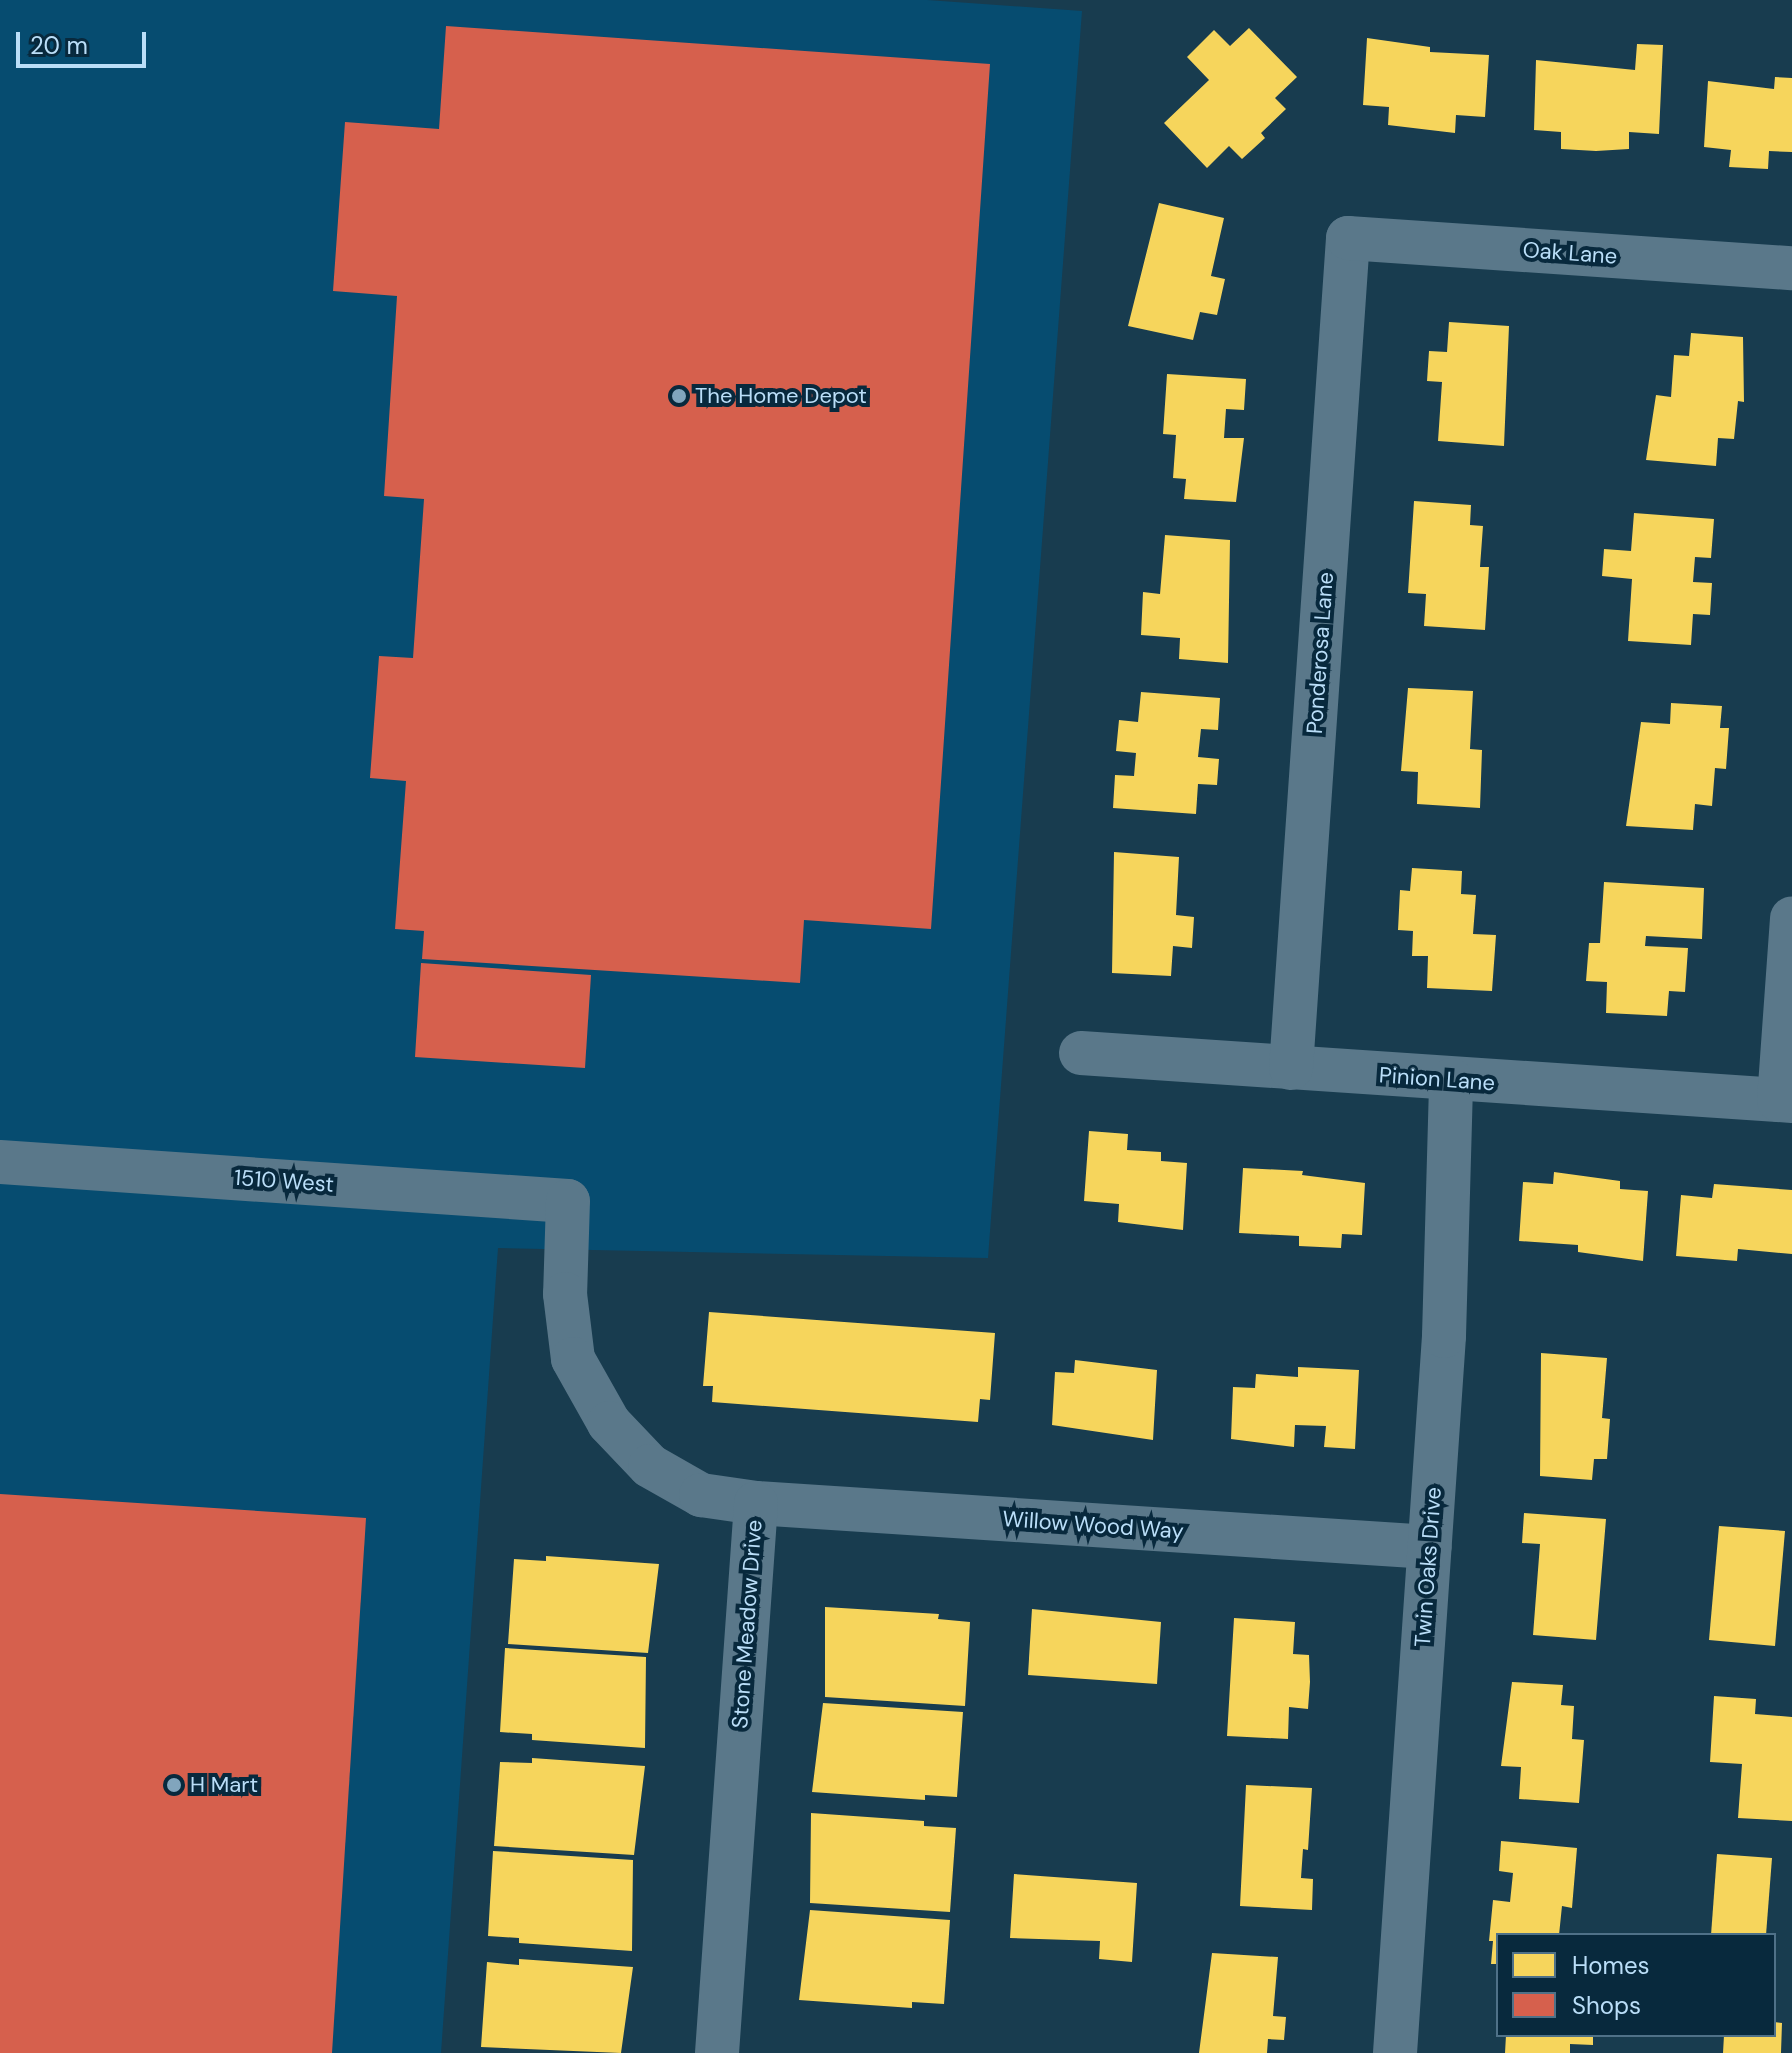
<!DOCTYPE html>
<style>
body{margin:0}
#map{position:relative;width:1792px;height:2053px;overflow:hidden;background:#183c4f;font-family:"DM Sans",sans-serif}
div>[style]{position:absolute}
.built>*{inset:0;background:#064c70}
.homes>*{inset:0;background:#f6d55c}
.shops>*{inset:0;background:#d6604d}
.minor>*{height:44px;margin:-22px;padding:0 22px;transform-origin:22px;border-radius:22px;background:#5a788a}
.dots>*{width:22px;height:22px;translate:-50% -50%;box-sizing:border-box;border:4px solid #08293d;border-radius:50%}
span{translate:-50% -50%;white-space:nowrap;text-align:center;line-height:1.15;-webkit-text-stroke:8px #08293d;paint-order:stroke}
.street-label{font-size:22px;color:#badef8}
.poi-label{font-size:22px;color:#badef8}
.left{translate:0 -50%;text-align:left}
.legend{position:absolute;left:1496px;top:1933px;width:280px;height:104px;box-sizing:border-box;background:#08293d;border:2px solid #4f7188;margin:0;padding:10px 14px;list-style:none;font-size:24px;color:#badef8}
.legend li{display:flex;align-items:center;gap:16px;height:40px}
.legend b{width:40px;border:2px solid #4f7188}
.scale{position:absolute;left:16px;top:32px;width:130px;height:36px;box-sizing:border-box;border:4px solid #badef8;border-top:0;padding-left:10px;font-size:24px;line-height:28px;white-space:nowrap;color:#badef8;-webkit-text-stroke:6px #08293d;paint-order:stroke}
</style>
<div id="map">
<div class="built">
<div style="clip-path:polygon(0 0,927px 0,1082px 11px,988px 1258px,498px 1248px,441px 2053px,0 2053px)"></div>
</div>
<div class="homes">
<div style="clip-path:polygon(1249px 28px,1297px 77px,1275px 98px,1286px 109px,1261px 133px,1265px 138px,1242px 159px,1229px 146px,1207px 168px,1164px 123px,1209px 80px,1187px 57px,1214px 30px,1230px 46px)"></div>
<div style="clip-path:polygon(1367px 38px,1430px 47px,1430px 52px,1489px 55px,1485px 117px,1456px 115px,1455px 133px,1388px 125px,1389px 107px,1363px 105px)"></div>
<div style="clip-path:polygon(1637px 44px,1663px 45px,1659px 134px,1629px 132px,1629px 149px,1596px 151px,1561px 149px,1561px 132px,1534px 130px,1536px 60px,1635px 70px)"></div>
<div style="clip-path:polygon(1775px 77px,1792px 78px,1792px 152px,1769px 151px,1768px 169px,1729px 167px,1731px 150px,1704px 147px,1708px 81px,1774px 89px)"></div>
<div style="clip-path:polygon(1159px 203px,1224px 218px,1211px 276px,1225px 279px,1217px 315px,1200px 312px,1193px 340px,1128px 326px)"></div>
<div style="clip-path:polygon(1449px 322px,1509px 326px,1504px 446px,1438px 441px,1442px 382px,1427px 381px,1429px 351px,1447px 352px)"></div>
<div style="clip-path:polygon(1691px 333px,1743px 337px,1744px 402px,1738px 401px,1734px 439px,1718px 438px,1716px 466px,1646px 460px,1656px 395px,1671px 397px,1674px 355px,1689px 356px)"></div>
<div style="clip-path:polygon(1167px 374px,1246px 379px,1244px 410px,1226px 409px,1224px 438px,1244px 438px,1236px 502px,1184px 499px,1186px 479px,1173px 478px,1176px 435px,1163px 434px)"></div>
<div style="clip-path:polygon(1414px 501px,1471px 505px,1470px 525px,1483px 526px,1480px 567px,1489px 567px,1485px 630px,1424px 626px,1426px 594px,1408px 593px)"></div>
<div style="clip-path:polygon(1634px 513px,1714px 519px,1711px 558px,1695px 557px,1693px 582px,1712px 583px,1710px 615px,1693px 614px,1691px 645px,1628px 641px,1632px 579px,1602px 576px,1604px 549px,1631px 551px)"></div>
<div style="clip-path:polygon(1165px 535px,1230px 540px,1228px 663px,1179px 659px,1180px 638px,1141px 635px,1143px 592px,1160px 594px)"></div>
<div style="clip-path:polygon(1408px 688px,1473px 691px,1470px 749px,1482px 750px,1480px 808px,1417px 804px,1418px 772px,1401px 771px)"></div>
<div style="clip-path:polygon(1141px 692px,1220px 698px,1218px 730px,1201px 729px,1198px 757px,1219px 759px,1217px 785px,1198px 784px,1196px 814px,1113px 808px,1115px 775px,1134px 776px,1136px 753px,1116px 751px,1119px 720px,1138px 722px)"></div>
<div style="clip-path:polygon(1671px 703px,1722px 706px,1720px 728px,1729px 728px,1726px 769px,1715px 768px,1712px 806px,1695px 804px,1693px 830px,1626px 826px,1641px 722px,1670px 724px)"></div>
<div style="clip-path:polygon(1114px 852px,1179px 857px,1176px 915px,1194px 917px,1192px 948px,1173px 946px,1171px 976px,1112px 973px)"></div>
<div style="clip-path:polygon(1412px 868px,1462px 871px,1461px 894px,1476px 895px,1473px 934px,1496px 935px,1492px 991px,1427px 988px,1428px 956px,1412px 956px,1413px 931px,1398px 930px,1400px 890px,1410px 891px)"></div>
<div style="clip-path:polygon(1604px 882px,1704px 888px,1702px 939px,1646px 936px,1645px 946px,1688px 948px,1685px 992px,1669px 991px,1667px 1016px,1606px 1013px,1607px 982px,1586px 981px,1589px 943px,1600px 943px)"></div>
<div style="clip-path:polygon(1089px 1131px,1128px 1134px,1127px 1150px,1161px 1152px,1161px 1161px,1187px 1163px,1183px 1230px,1118px 1222px,1119px 1204px,1084px 1201px)"></div>
<div style="clip-path:polygon(1243px 1168px,1303px 1171px,1302px 1175px,1365px 1183px,1362px 1235px,1342px 1234px,1341px 1248px,1299px 1246px,1299px 1236px,1239px 1233px)"></div>
<div style="clip-path:polygon(1554px 1172px,1620px 1181px,1620px 1189px,1648px 1191px,1643px 1261px,1578px 1252px,1578px 1245px,1519px 1241px,1523px 1182px,1553px 1184px)"></div>
<div style="clip-path:polygon(1714px 1184px,1792px 1190px,1792px 1254px,1738px 1249px,1737px 1261px,1676px 1256px,1681px 1195px,1712px 1198px)"></div>
<div style="clip-path:polygon(709px 1312px,995px 1333px,990px 1400px,980px 1399px,978px 1422px,712px 1402px,713px 1386px,703px 1386px)"></div>
<div style="clip-path:polygon(1541px 1353px,1607px 1358px,1602px 1418px,1610px 1419px,1607px 1459px,1594px 1459px,1592px 1480px,1540px 1476px)"></div>
<div style="clip-path:polygon(1075px 1360px,1157px 1370px,1153px 1440px,1052px 1425px,1055px 1372px,1074px 1373px)"></div>
<div style="clip-path:polygon(1298px 1367px,1359px 1370px,1355px 1449px,1324px 1447px,1326px 1426px,1295px 1425px,1294px 1447px,1231px 1439px,1233px 1387px,1255px 1388px,1256px 1374px,1298px 1377px)"></div>
<div style="clip-path:polygon(1524px 1513px,1606px 1519px,1596px 1640px,1533px 1635px,1540px 1544px,1522px 1543px)"></div>
<div style="clip-path:polygon(1719px 1526px,1785px 1531px,1775px 1646px,1709px 1640px)"></div>
<div style="clip-path:polygon(546px 1556px,659px 1564px,648px 1653px,508px 1644px,514px 1559px,546px 1561px)"></div>
<div style="clip-path:polygon(825px 1607px,939px 1614px,938px 1619px,970px 1622px,965px 1706px,825px 1697px)"></div>
<div style="clip-path:polygon(1032px 1609px,1161px 1622px,1157px 1684px,1028px 1675px)"></div>
<div style="clip-path:polygon(1234px 1618px,1295px 1622px,1293px 1654px,1309px 1655px,1310px 1682px,1308px 1709px,1289px 1707px,1288px 1739px,1227px 1736px)"></div>
<div style="clip-path:polygon(505px 1648px,646px 1657px,645px 1748px,532px 1740px,532px 1734px,500px 1732px)"></div>
<div style="clip-path:polygon(1512px 1682px,1563px 1685px,1561px 1705px,1574px 1706px,1572px 1739px,1584px 1740px,1579px 1803px,1519px 1799px,1521px 1767px,1501px 1766px)"></div>
<div style="clip-path:polygon(1714px 1696px,1756px 1699px,1755px 1714px,1792px 1717px,1792px 1821px,1738px 1818px,1742px 1764px,1710px 1762px)"></div>
<div style="clip-path:polygon(823px 1703px,963px 1712px,957px 1797px,925px 1795px,925px 1800px,812px 1792px)"></div>
<div style="clip-path:polygon(532px 1758px,645px 1766px,634px 1855px,494px 1846px,500px 1762px,532px 1763px)"></div>
<div style="clip-path:polygon(1246px 1785px,1312px 1788px,1308px 1850px,1303px 1849px,1301px 1878px,1313px 1879px,1312px 1910px,1240px 1906px)"></div>
<div style="clip-path:polygon(811px 1813px,924px 1821px,924px 1826px,956px 1828px,950px 1912px,810px 1903px)"></div>
<div style="clip-path:polygon(1501px 1841px,1577px 1848px,1572px 1908px,1562px 1906px,1559px 1935px,1498px 1935px,1498px 1964px,1491px 1964px,1493px 1941px,1489px 1941px,1493px 1900px,1510px 1902px,1513px 1873px,1499px 1871px)"></div>
<div style="clip-path:polygon(493px 1851px,633px 1860px,632px 1951px,519px 1943px,519px 1938px,488px 1936px)"></div>
<div style="clip-path:polygon(1717px 1854px,1772px 1858px,1766px 1935px,1711px 1935px)"></div>
<div style="clip-path:polygon(1014px 1874px,1137px 1883px,1132px 1962px,1099px 1959px,1100px 1941px,1010px 1938px)"></div>
<div style="clip-path:polygon(810px 1910px,950px 1920px,944px 2004px,912px 2002px,912px 2008px,799px 2000px)"></div>
<div style="clip-path:polygon(1212px 1953px,1278px 1957px,1273px 2016px,1286px 2017px,1284px 2040px,1268px 2039px,1267px 2053px,1199px 2053px)"></div>
<div style="clip-path:polygon(519px 1959px,633px 1967px,621px 2053px,481px 2047px,487px 1962px,519px 1965px)"></div>
<div style="clip-path:polygon(1774px 2022px,1782px 2023px,1781px 2053px,1723px 2053px,1724px 2035px,1774px 2035px)"></div>
<div style="clip-path:polygon(1506px 2035px,1593px 2035px,1593px 2045px,1570px 2044px,1570px 2053px,1505px 2053px)"></div>
</div>
<div class="shops">
<div style="clip-path:polygon(446px 26px,990px 64px,931px 929px,804px 920px,800px 983px,422px 959px,424px 931px,395px 929px,406px 781px,370px 778px,379px 656px,413px 658px,424px 499px,384px 496px,397px 296px,333px 291px,345px 122px,439px 129px)"></div>
<div style="clip-path:polygon(421px 963px,591px 975px,585px 1068px,415px 1057px)"></div>
<div style="clip-path:polygon(0 1494px,366px 1518px,332px 2053px,0 2053px)"></div>
</div>
<div class="minor">
<div style="left:1081px;top:1053px;width:713px;rotate:3.86deg"></div>
<div style="left:1291px;top:1068px;width:832px;rotate:-86.07deg"></div>
<div style="left:1348px;top:238px;width:445px;rotate:3.9deg"></div>
<div style="left:1779px;top:1100px;width:182px;rotate:-85.9deg"></div>
<div style="left:0;top:1162px;width:569px;rotate:3.93deg"></div>
<div style="left:568px;top:1201px;width:93px;rotate:91.8deg"></div>
<div style="left:565px;top:1294px;width:65px;rotate:83deg"></div>
<div style="left:573px;top:1359px;width:73px;rotate:60.6deg"></div>
<div style="left:609px;top:1423px;width:59px;rotate:46.4deg"></div>
<div style="left:650px;top:1466px;width:59px;rotate:29.6deg"></div>
<div style="left:701px;top:1495px;width:56px;rotate:8.3deg"></div>
<div style="left:756px;top:1503px;width:675px;rotate:3.74deg"></div>
<div style="left:717px;top:2053px;width:551px;rotate:-85.94deg"></div>
<div style="left:1395px;top:2053px;width:719px;rotate:-86.09deg"></div>
<div style="left:1444px;top:1336px;width:256px;rotate:-88.4deg"></div>
</div>
<div class="dots">
<div style="left:679px;top:396px;background:#81a5bd"></div>
<div style="left:174px;top:1785px;background:#81a5bd"></div>
</div>
<div class="street-label">
<span style="left:1570px;top:253px;rotate:4deg">Oak Lane</span>
<span style="left:1320px;top:653px;rotate:-86deg">Ponderosa Lane</span>
<span style="left:1437px;top:1079px;rotate:4deg">Pinion Lane</span>
<span style="left:284px;top:1181px;rotate:4deg">1510 West</span>
<span style="left:1093px;top:1525px;rotate:4deg">Willow Wood Way</span>
<span style="left:1428px;top:1567px;rotate:-86deg">Twin Oaks Drive</span>
<span style="left:747px;top:1624px;rotate:-86deg">Stone Meadow Drive</span>
</div>
<div class="poi-label">
<span class="left" style="left:695px;top:396px">The Home Depot</span>
<span class="left" style="left:190px;top:1785px">H Mart</span>
</div>
<ul class="legend">
<li><b style="height:22px;background:#f6d55c"></b>Homes</li>
<li><b style="height:22px;background:#d6604d"></b>Shops</li>
</ul>
<div class="scale">20 m</div>
</div>
